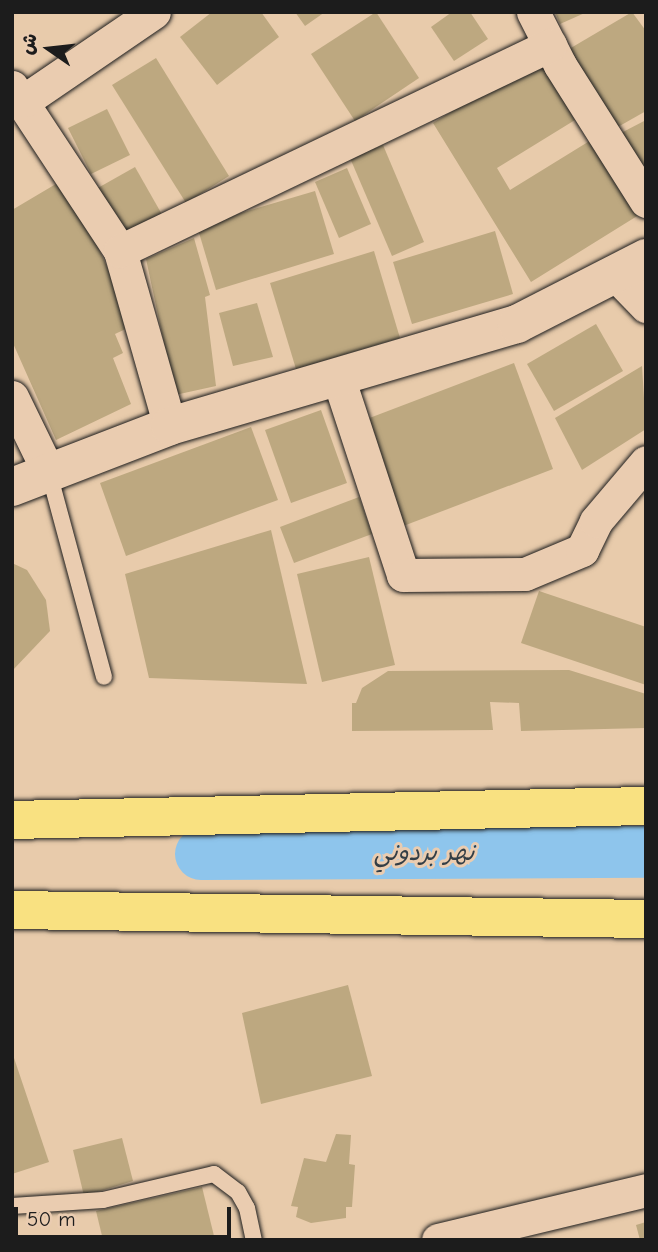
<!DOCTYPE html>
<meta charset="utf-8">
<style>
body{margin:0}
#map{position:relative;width:658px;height:1252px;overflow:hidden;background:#e8cbab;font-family:"Comic Neue","Playpen Sans Arabic",sans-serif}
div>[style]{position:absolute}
.river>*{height:52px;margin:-26px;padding:0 26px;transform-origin:26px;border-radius:26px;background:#8ec5ec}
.building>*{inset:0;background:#bda880}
.roads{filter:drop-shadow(0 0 2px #1c1c1c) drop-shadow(0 0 2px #1c1c1c)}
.lane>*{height:16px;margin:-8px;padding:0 8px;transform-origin:8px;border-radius:8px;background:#eaccb0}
.street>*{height:33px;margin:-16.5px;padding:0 16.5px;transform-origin:16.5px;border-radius:16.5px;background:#eaccb0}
.secondary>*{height:38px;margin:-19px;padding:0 19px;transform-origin:19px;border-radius:19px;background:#eaccb0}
.highway>*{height:38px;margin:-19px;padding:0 19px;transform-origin:19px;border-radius:19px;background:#f9e181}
span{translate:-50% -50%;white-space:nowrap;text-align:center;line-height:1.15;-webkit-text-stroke:6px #eaccb0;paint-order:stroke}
.water-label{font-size:24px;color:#333e46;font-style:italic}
.frame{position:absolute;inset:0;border:14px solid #1c1c1c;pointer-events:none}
.north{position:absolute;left:14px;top:14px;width:70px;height:70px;-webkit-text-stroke:5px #eaccb0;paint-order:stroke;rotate:284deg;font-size:19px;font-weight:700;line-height:28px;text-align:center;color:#1c1c1c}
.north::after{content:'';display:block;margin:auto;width:24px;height:32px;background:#1c1c1c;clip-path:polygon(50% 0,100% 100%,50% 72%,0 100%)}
.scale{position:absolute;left:14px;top:1207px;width:217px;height:32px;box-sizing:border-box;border:4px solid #1c1c1c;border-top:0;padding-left:9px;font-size:21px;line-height:24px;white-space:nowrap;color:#1c1c1c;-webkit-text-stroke:5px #eaccb0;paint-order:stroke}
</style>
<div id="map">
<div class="river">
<div style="left:201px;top:854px;width:445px;rotate:-0.3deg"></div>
</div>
<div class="building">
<div style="clip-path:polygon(212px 12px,261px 12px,279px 37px,217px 85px,180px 37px)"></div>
<div style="clip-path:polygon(295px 12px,325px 12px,305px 26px)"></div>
<div style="clip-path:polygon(376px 12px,419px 78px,355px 121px,311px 54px)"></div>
<div style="clip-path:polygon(452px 12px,470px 12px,488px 39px,454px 61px,431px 27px)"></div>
<div style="clip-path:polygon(555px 12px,587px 12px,560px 24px)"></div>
<div style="clip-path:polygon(632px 12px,646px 31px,646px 111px,609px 132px,564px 52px)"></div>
<div style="clip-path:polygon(156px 58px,229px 176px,186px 203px,112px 85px)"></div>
<div style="clip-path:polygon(538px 58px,575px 120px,497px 168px,510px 190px,596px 137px,642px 213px,531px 282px,433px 123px)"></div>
<div style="clip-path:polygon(107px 109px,130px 155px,91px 174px,68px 128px)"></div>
<div style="clip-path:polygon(646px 120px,646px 181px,621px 133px)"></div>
<div style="clip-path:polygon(383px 145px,424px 242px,392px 256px,350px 158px)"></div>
<div style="clip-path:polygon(135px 167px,164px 218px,125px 240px,96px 189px)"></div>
<div style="clip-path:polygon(347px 168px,371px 224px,339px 238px,315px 182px)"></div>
<div style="clip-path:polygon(66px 178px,134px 325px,115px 334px,123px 353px,113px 358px,131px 404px,56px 440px,12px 341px,12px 210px)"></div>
<div style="clip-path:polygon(315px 191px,334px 254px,216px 290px,197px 226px)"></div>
<div style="clip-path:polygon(495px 231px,513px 294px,412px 324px,393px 262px)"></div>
<div style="clip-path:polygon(194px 238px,210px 295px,205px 297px,216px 386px,175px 395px,146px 259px)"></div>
<div style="clip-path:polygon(374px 251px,400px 338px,296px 369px,270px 283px)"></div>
<div style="clip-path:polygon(257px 303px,273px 357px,233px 366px,219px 313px)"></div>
<div style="clip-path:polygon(596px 324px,623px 371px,554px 411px,527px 364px)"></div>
<div style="clip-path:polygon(514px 363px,553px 469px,398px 528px,359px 422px)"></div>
<div style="clip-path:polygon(642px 366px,646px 429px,582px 470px,555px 418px)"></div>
<div style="clip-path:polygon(321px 410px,347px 483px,291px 503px,265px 430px)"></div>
<div style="clip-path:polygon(251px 427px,278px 500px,126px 556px,100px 483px)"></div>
<div style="clip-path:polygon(359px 497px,372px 534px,294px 563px,280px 527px)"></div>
<div style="clip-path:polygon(271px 530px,307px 684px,149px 678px,125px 574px)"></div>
<div style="clip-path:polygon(369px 557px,395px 665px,322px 682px,297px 574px)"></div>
<div style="clip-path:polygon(12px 563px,27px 570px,46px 600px,50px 631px,12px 671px)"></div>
<div style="clip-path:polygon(539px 591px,646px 627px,646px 685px,521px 643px)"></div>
<div style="clip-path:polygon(569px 670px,646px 694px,646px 728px,521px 731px,519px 703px,490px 702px,493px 730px,352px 731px,352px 703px,356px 703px,362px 688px,388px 671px)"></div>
<div style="clip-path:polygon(348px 985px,372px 1076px,261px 1104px,242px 1013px)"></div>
<div style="clip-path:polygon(12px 1052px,49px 1162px,12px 1174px)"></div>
<div style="clip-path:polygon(336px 1134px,351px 1135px,349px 1164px,355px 1165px,352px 1207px,346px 1207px,346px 1218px,311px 1223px,296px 1217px,298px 1207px,291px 1206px,304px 1158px,326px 1162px)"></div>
<div style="clip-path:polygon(122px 1138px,133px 1181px,84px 1196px,73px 1150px)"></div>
<div style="clip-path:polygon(202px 1187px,215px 1240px,103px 1240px,96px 1211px)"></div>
<div style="clip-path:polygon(646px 1222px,646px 1240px,640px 1240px,636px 1225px)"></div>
</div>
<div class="roads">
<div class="lane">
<div style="left:49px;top:473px;width:211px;rotate:74.9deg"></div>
<div style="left:12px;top:1206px;width:91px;rotate:-3.8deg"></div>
<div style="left:103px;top:1200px;width:114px;rotate:-13.2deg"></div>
<div style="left:214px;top:1174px;width:30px;rotate:37deg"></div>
<div style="left:238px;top:1192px;width:18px;rotate:61deg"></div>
<div style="left:247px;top:1208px;width:33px;rotate:78deg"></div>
</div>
<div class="street">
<div style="left:533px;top:12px;width:59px;rotate:63deg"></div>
<div style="left:560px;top:65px;width:161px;rotate:57.7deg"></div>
<div style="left:12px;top:87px;width:196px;rotate:56.6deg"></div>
<div style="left:120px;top:251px;width:182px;rotate:74.1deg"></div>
<div style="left:25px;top:100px;width:156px;rotate:-34.3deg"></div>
<div style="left:120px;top:251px;width:477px;rotate:-25.6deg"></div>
<div style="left:615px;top:274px;width:45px;rotate:45.9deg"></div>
<div style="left:338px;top:377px;width:208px;rotate:71.8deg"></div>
<div style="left:403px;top:575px;width:122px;rotate:-0.5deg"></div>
<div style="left:525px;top:574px;width:62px;rotate:-22.8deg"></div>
<div style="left:582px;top:550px;width:32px;rotate:-64deg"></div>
<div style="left:596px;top:521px;width:77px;rotate:-49.7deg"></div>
<div style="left:12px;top:397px;width:85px;rotate:64deg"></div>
<div style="left:438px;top:1240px;width:214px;rotate:-13.5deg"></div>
</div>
<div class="secondary">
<div style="left:12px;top:487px;width:169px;rotate:-21.1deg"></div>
<div style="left:170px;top:426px;width:362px;rotate:-16.4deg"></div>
<div style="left:517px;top:324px;width:145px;rotate:-27.1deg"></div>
</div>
<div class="highway">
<div style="left:12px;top:820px;width:634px;rotate:-1.27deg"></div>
<div style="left:12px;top:910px;width:634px;rotate:0.81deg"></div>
</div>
</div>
<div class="water-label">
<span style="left:424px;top:853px">نهر بردوني</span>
</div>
<div class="frame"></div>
<div class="north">ش</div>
<div class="scale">50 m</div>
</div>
